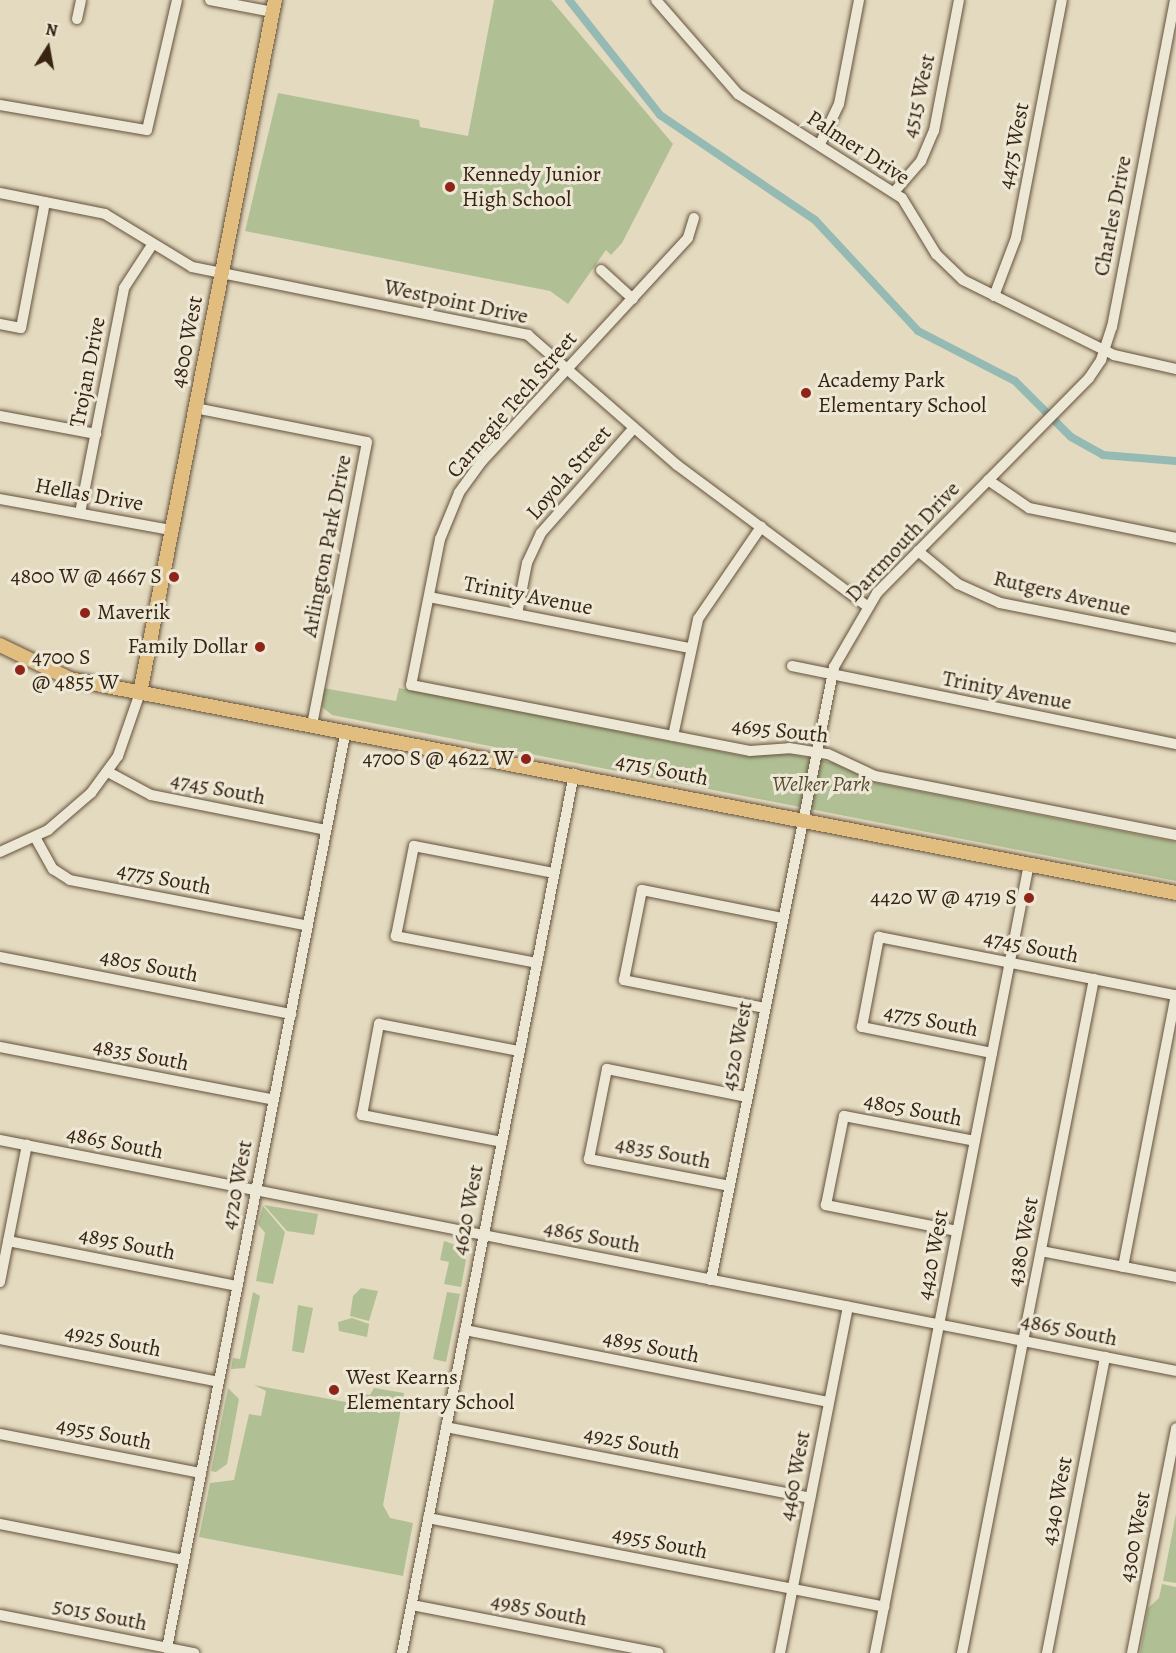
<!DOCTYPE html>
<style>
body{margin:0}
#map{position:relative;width:1176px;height:1653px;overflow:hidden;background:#e4dabf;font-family:Alegreya,serif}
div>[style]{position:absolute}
.green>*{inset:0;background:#b1c094}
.canal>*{height:8px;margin:-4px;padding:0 4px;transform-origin:4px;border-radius:4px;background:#95bab4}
.roads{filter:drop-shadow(0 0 2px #64523d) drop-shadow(0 0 2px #64523d)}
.minor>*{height:10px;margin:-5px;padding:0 5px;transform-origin:5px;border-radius:5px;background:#ede7d5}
.major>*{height:14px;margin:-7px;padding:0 7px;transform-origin:7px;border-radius:7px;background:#e2bd80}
.dots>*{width:16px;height:16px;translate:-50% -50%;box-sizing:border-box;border:3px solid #ede7d5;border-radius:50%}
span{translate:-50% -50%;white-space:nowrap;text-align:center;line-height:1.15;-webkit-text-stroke:6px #ede7d5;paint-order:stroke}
.street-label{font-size:22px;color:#392412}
.poi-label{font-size:22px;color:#392412}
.left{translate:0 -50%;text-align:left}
.right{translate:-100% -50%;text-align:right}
.park-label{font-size:22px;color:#574b32;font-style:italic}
.north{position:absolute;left:18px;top:18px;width:60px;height:60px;-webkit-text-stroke:4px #ede7d5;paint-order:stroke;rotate:11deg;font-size:16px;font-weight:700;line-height:24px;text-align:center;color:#392412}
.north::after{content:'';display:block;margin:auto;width:21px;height:27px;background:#392412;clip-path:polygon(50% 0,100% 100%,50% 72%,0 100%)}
</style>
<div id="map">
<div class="green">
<div style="clip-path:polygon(494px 0,551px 0,673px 144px,622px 243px,611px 255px,606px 250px,568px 304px,550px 291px,245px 231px,278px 93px,419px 120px,420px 127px,468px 136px)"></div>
<div style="clip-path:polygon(323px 688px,396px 701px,399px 688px,743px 756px,789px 754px,834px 763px,877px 783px,1176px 842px,1176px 881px,332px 715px,322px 707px)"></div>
<div style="clip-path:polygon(264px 1205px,318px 1214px,314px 1235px,287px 1231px)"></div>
<div style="clip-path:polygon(263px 1206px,285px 1232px,273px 1284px,256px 1281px,265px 1233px,258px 1224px)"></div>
<div style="clip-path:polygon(444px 1241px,468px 1249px,461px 1287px,444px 1284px,449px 1262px,440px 1260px)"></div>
<div style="clip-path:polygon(361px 1288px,378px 1291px,369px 1321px,350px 1316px,353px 1296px)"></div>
<div style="clip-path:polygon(253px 1292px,260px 1296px,245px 1368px,231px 1369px,233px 1358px,240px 1359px)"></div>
<div style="clip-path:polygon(447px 1292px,460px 1294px,446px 1362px,433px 1359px)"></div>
<div style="clip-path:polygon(298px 1305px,313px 1308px,304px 1353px,292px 1351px)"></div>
<div style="clip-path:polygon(352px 1318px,369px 1324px,367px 1337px,339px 1331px,338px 1322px)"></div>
<div style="clip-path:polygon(254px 1385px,356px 1404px,358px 1393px,370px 1395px,374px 1388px,404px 1393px,383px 1505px,390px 1518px,413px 1523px,403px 1576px,199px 1537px,210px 1483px,234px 1480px,249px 1414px,261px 1416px,266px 1391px)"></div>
<div style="clip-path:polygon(228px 1388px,239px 1399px,227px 1464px,216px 1472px,211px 1471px)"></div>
<div style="clip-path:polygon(1176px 1514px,1176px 1583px,1163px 1581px)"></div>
<div style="clip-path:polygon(1162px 1584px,1176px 1587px,1176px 1653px,1140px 1653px,1148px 1608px,1159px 1598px)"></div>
</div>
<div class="canal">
<div style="left:569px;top:0;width:147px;rotate:51.6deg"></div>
<div style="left:660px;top:115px;width:187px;rotate:34.1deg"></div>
<div style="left:815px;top:220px;width:151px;rotate:47.1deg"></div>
<div style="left:918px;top:331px;width:109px;rotate:27.3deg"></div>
<div style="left:1015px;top:381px;width:79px;rotate:45deg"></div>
<div style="left:1071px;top:437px;width:37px;rotate:29deg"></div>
<div style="left:1103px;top:455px;width:73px;rotate:4.7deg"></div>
</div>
<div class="roads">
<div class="minor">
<div style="left:210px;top:0;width:64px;rotate:10.8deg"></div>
<div style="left:656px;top:0;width:125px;rotate:48.9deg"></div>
<div style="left:738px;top:94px;width:194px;rotate:32.4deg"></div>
<div style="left:902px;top:198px;width:66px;rotate:58.7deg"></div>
<div style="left:936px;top:254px;width:37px;rotate:44deg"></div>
<div style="left:963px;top:280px;width:169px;rotate:26.4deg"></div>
<div style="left:1114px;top:355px;width:64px;rotate:12.7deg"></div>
<div style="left:77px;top:19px;width:19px;rotate:-78deg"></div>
<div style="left:0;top:105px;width:149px;rotate:9.7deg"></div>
<div style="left:147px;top:130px;width:133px;rotate:-77deg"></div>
<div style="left:820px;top:144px;width:44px;rotate:-64.6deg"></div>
<div style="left:839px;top:104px;width:106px;rotate:-79.1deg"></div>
<div style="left:895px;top:191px;width:40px;rotate:-49deg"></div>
<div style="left:921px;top:161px;width:33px;rotate:-67deg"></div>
<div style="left:934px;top:131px;width:133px;rotate:-79.2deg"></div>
<div style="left:0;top:193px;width:107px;rotate:11.3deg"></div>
<div style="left:105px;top:214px;width:102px;rotate:31.3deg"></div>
<div style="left:192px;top:267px;width:343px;rotate:11.4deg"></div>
<div style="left:528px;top:335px;width:198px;rotate:41.1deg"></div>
<div style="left:677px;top:465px;width:237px;rotate:36.6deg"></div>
<div style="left:694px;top:218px;width:21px;rotate:107deg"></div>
<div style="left:688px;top:238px;width:304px;rotate:132.7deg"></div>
<div style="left:482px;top:461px;width:39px;rotate:126deg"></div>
<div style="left:459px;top:493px;width:50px;rotate:112.4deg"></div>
<div style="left:440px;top:539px;width:149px;rotate:101.2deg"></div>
<div style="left:411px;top:685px;width:345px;rotate:11deg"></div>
<div style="left:750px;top:751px;width:39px;rotate:-4deg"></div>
<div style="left:789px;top:748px;width:39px;rotate:9deg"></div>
<div style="left:828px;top:754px;width:52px;rotate:25.1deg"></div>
<div style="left:875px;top:776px;width:307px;rotate:11.1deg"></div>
<div style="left:601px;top:270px;width:43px;rotate:42.2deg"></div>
<div style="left:994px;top:296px;width:62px;rotate:-69.2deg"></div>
<div style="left:1016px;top:238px;width:242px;rotate:-79.1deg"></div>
<div style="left:0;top:324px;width:21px;rotate:11deg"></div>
<div style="left:21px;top:328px;width:128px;rotate:-79.2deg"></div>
<div style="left:195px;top:408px;width:175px;rotate:11.2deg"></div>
<div style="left:367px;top:442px;width:287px;rotate:101deg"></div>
<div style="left:0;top:416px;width:98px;rotate:10.6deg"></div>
<div style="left:988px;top:480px;width:50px;rotate:34.3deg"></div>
<div style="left:1029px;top:508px;width:150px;rotate:11.5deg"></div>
<div style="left:0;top:499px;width:174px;rotate:10.3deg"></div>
<div style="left:80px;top:513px;width:229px;rotate:-78.9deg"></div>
<div style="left:124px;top:288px;width:51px;rotate:-56.9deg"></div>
<div style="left:918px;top:551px;width:52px;rotate:39.5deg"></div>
<div style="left:958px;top:584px;width:46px;rotate:24.3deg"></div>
<div style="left:1000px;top:603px;width:179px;rotate:11.2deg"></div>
<div style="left:429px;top:597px;width:266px;rotate:11.1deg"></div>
<div style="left:517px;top:614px;width:52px;rotate:-78.9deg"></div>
<div style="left:527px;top:563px;width:33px;rotate:-65deg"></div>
<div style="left:541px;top:533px;width:140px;rotate:-48.5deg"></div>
<div style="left:792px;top:666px;width:392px;rotate:11.5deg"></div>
<div style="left:673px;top:736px;width:120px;rotate:-77.9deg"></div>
<div style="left:698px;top:619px;width:112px;rotate:-55.6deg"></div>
<div style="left:108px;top:772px;width:49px;rotate:28.1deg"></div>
<div style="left:151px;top:795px;width:178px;rotate:11.3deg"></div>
<div style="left:35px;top:837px;width:37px;rotate:61deg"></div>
<div style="left:53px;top:869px;width:20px;rotate:33deg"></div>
<div style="left:70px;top:880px;width:242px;rotate:10.9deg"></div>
<div style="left:0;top:852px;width:53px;rotate:-24.6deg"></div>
<div style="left:48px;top:830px;width:57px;rotate:-40.7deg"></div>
<div style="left:91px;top:793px;width:46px;rotate:-53.9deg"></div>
<div style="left:118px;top:756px;width:67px;rotate:-70.8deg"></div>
<div style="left:0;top:957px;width:297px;rotate:11.1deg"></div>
<div style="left:537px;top:963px;width:144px;rotate:-169.2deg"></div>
<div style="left:396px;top:936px;width:92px;rotate:-78.7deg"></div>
<div style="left:414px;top:846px;width:143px;rotate:10.9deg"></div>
<div style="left:765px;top:1008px;width:144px;rotate:-168.8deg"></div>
<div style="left:624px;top:980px;width:92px;rotate:-78.7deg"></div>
<div style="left:642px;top:890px;width:143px;rotate:11.3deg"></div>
<div style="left:0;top:1047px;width:279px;rotate:10.9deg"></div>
<div style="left:992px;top:1053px;width:133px;rotate:-168.7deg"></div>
<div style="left:862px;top:1027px;width:92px;rotate:-79.3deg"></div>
<div style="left:879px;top:937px;width:303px;rotate:11.1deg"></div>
<div style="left:0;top:1140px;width:1198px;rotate:11.11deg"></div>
<div style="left:502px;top:1142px;width:143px;rotate:-169.1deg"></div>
<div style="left:362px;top:1115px;width:93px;rotate:-79.4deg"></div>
<div style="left:379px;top:1024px;width:143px;rotate:10.9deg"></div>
<div style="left:730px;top:1186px;width:144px;rotate:-169.2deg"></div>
<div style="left:589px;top:1159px;width:92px;rotate:-78.7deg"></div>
<div style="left:607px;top:1069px;width:143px;rotate:11.3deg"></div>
<div style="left:957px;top:1231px;width:134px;rotate:-168.8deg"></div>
<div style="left:826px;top:1205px;width:91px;rotate:-78.6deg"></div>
<div style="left:844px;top:1116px;width:133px;rotate:10.8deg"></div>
<div style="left:8px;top:1241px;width:234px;rotate:11.1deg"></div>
<div style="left:1041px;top:1251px;width:137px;rotate:10.9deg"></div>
<div style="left:1123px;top:1267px;width:277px;rotate:-79deg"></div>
<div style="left:711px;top:1280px;width:625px;rotate:-78.65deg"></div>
<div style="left:834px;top:667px;width:86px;rotate:-59.8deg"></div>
<div style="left:877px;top:593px;width:302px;rotate:-45.4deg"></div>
<div style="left:1089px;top:378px;width:22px;rotate:-56deg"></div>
<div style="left:1101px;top:360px;width:35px;rotate:-72deg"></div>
<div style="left:1112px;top:327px;width:333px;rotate:-79.1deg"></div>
<div style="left:0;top:1282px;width:140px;rotate:-78.9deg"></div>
<div style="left:465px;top:1330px;width:371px;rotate:11.2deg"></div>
<div style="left:0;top:1339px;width:223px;rotate:11.1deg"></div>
<div style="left:446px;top:1427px;width:371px;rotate:11deg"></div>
<div style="left:0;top:1434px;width:205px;rotate:11deg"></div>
<div style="left:428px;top:1518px;width:465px;rotate:11deg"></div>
<div style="left:0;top:1524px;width:187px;rotate:11.1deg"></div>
<div style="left:412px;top:1605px;width:251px;rotate:11deg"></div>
<div style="left:0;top:1615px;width:198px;rotate:11.1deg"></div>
<div style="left:167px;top:1648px;width:935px;rotate:-78.97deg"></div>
<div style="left:402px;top:1653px;width:896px;rotate:-78.93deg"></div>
<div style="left:780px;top:1653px;width:353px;rotate:-78.9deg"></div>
<div style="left:875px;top:1653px;width:804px;rotate:-78.96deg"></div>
<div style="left:962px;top:1653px;width:687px;rotate:-78.92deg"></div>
<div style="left:1047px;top:1653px;width:302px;rotate:-78.9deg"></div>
<div style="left:1132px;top:1653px;width:229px;rotate:-78.9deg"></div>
</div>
<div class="major">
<div style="left:0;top:645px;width:78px;rotate:25.9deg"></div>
<div style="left:70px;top:679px;width:1127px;rotate:10.95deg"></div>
<div style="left:140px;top:693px;width:706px;rotate:-78.98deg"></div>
</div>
</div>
<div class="dots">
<div style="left:450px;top:187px;background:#8f2418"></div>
<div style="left:806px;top:393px;background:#8f2418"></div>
<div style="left:174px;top:577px;background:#8f2418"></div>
<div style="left:85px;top:613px;background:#8f2418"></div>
<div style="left:260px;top:647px;background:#8f2418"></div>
<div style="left:20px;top:670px;background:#8f2418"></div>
<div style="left:526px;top:759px;background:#8f2418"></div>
<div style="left:1029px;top:898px;background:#8f2418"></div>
<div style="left:334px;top:1390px;background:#8f2418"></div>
</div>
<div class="street-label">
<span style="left:919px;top:96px;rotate:-77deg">4515 West</span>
<span style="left:1014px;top:146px;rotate:-79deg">4475 West</span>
<span style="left:858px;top:148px;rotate:33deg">Palmer Drive</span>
<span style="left:1113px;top:216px;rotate:-79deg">Charles Drive</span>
<span style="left:456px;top:302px;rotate:12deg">Westpoint Drive</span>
<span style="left:187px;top:342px;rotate:-79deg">4800 West</span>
<span style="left:88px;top:372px;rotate:-79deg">Trojan Drive</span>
<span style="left:512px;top:405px;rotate:-49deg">Carnegie Tech Street</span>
<span style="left:569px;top:473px;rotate:-49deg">Loyola Street</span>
<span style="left:89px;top:495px;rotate:10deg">Hellas Drive</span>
<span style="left:903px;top:542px;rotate:-47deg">Dartmouth Drive</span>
<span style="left:327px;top:546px;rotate:-79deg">Arlington Park Drive</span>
<span style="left:1062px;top:594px;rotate:13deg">Rutgers Avenue</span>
<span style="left:528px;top:596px;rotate:11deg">Trinity Avenue</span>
<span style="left:1007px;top:691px;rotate:11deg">Trinity Avenue</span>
<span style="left:780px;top:731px;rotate:6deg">4695 South</span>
<span style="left:662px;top:770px;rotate:11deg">4715 South</span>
<span style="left:218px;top:789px;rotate:11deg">4745 South</span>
<span style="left:164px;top:879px;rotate:11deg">4775 South</span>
<span style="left:1031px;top:947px;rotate:11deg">4745 South</span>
<span style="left:149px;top:966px;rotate:11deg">4805 South</span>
<span style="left:931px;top:1021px;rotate:11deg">4775 South</span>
<span style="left:737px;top:1046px;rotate:-79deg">4520 West</span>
<span style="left:141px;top:1055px;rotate:11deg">4835 South</span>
<span style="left:913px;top:1110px;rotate:11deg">4805 South</span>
<span style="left:115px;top:1143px;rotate:11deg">4865 South</span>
<span style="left:663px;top:1153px;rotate:11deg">4835 South</span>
<span style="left:237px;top:1185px;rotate:-79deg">4720 West</span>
<span style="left:468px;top:1210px;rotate:-79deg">4620 West</span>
<span style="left:592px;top:1237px;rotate:11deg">4865 South</span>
<span style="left:1023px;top:1242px;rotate:-79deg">4380 West</span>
<span style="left:127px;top:1244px;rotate:11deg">4895 South</span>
<span style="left:933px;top:1255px;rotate:-79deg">4420 West</span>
<span style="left:1069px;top:1330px;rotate:11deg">4865 South</span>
<span style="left:113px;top:1341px;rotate:11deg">4925 South</span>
<span style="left:651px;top:1347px;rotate:11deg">4895 South</span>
<span style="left:104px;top:1434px;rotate:11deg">4955 South</span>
<span style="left:632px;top:1443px;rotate:11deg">4925 South</span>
<span style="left:795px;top:1476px;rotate:-79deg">4460 West</span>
<span style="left:1057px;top:1501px;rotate:-79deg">4340 West</span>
<span style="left:1135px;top:1537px;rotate:-79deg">4300 West</span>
<span style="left:660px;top:1543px;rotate:11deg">4955 South</span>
<span style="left:539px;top:1610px;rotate:11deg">4985 South</span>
<span style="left:100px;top:1615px;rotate:11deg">5015 South</span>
</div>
<div class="poi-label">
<span class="left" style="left:462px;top:187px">Kennedy Junior<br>High School</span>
<span class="left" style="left:818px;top:393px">Academy Park<br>Elementary School</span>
<span class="right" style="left:162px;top:577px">4800 W @ 4667 S</span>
<span class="left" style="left:97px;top:613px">Maverik</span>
<span class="right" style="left:248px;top:647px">Family Dollar</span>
<span class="left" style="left:32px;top:670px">4700 S<br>@ 4855 W</span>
<span class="right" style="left:514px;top:759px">4700 S @ 4622 W</span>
<span class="right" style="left:1017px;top:898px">4420 W @ 4719 S</span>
<span class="left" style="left:346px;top:1390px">West Kearns<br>Elementary School</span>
</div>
<div class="park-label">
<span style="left:821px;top:785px">Welker Park</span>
</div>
<div class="north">N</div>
</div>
